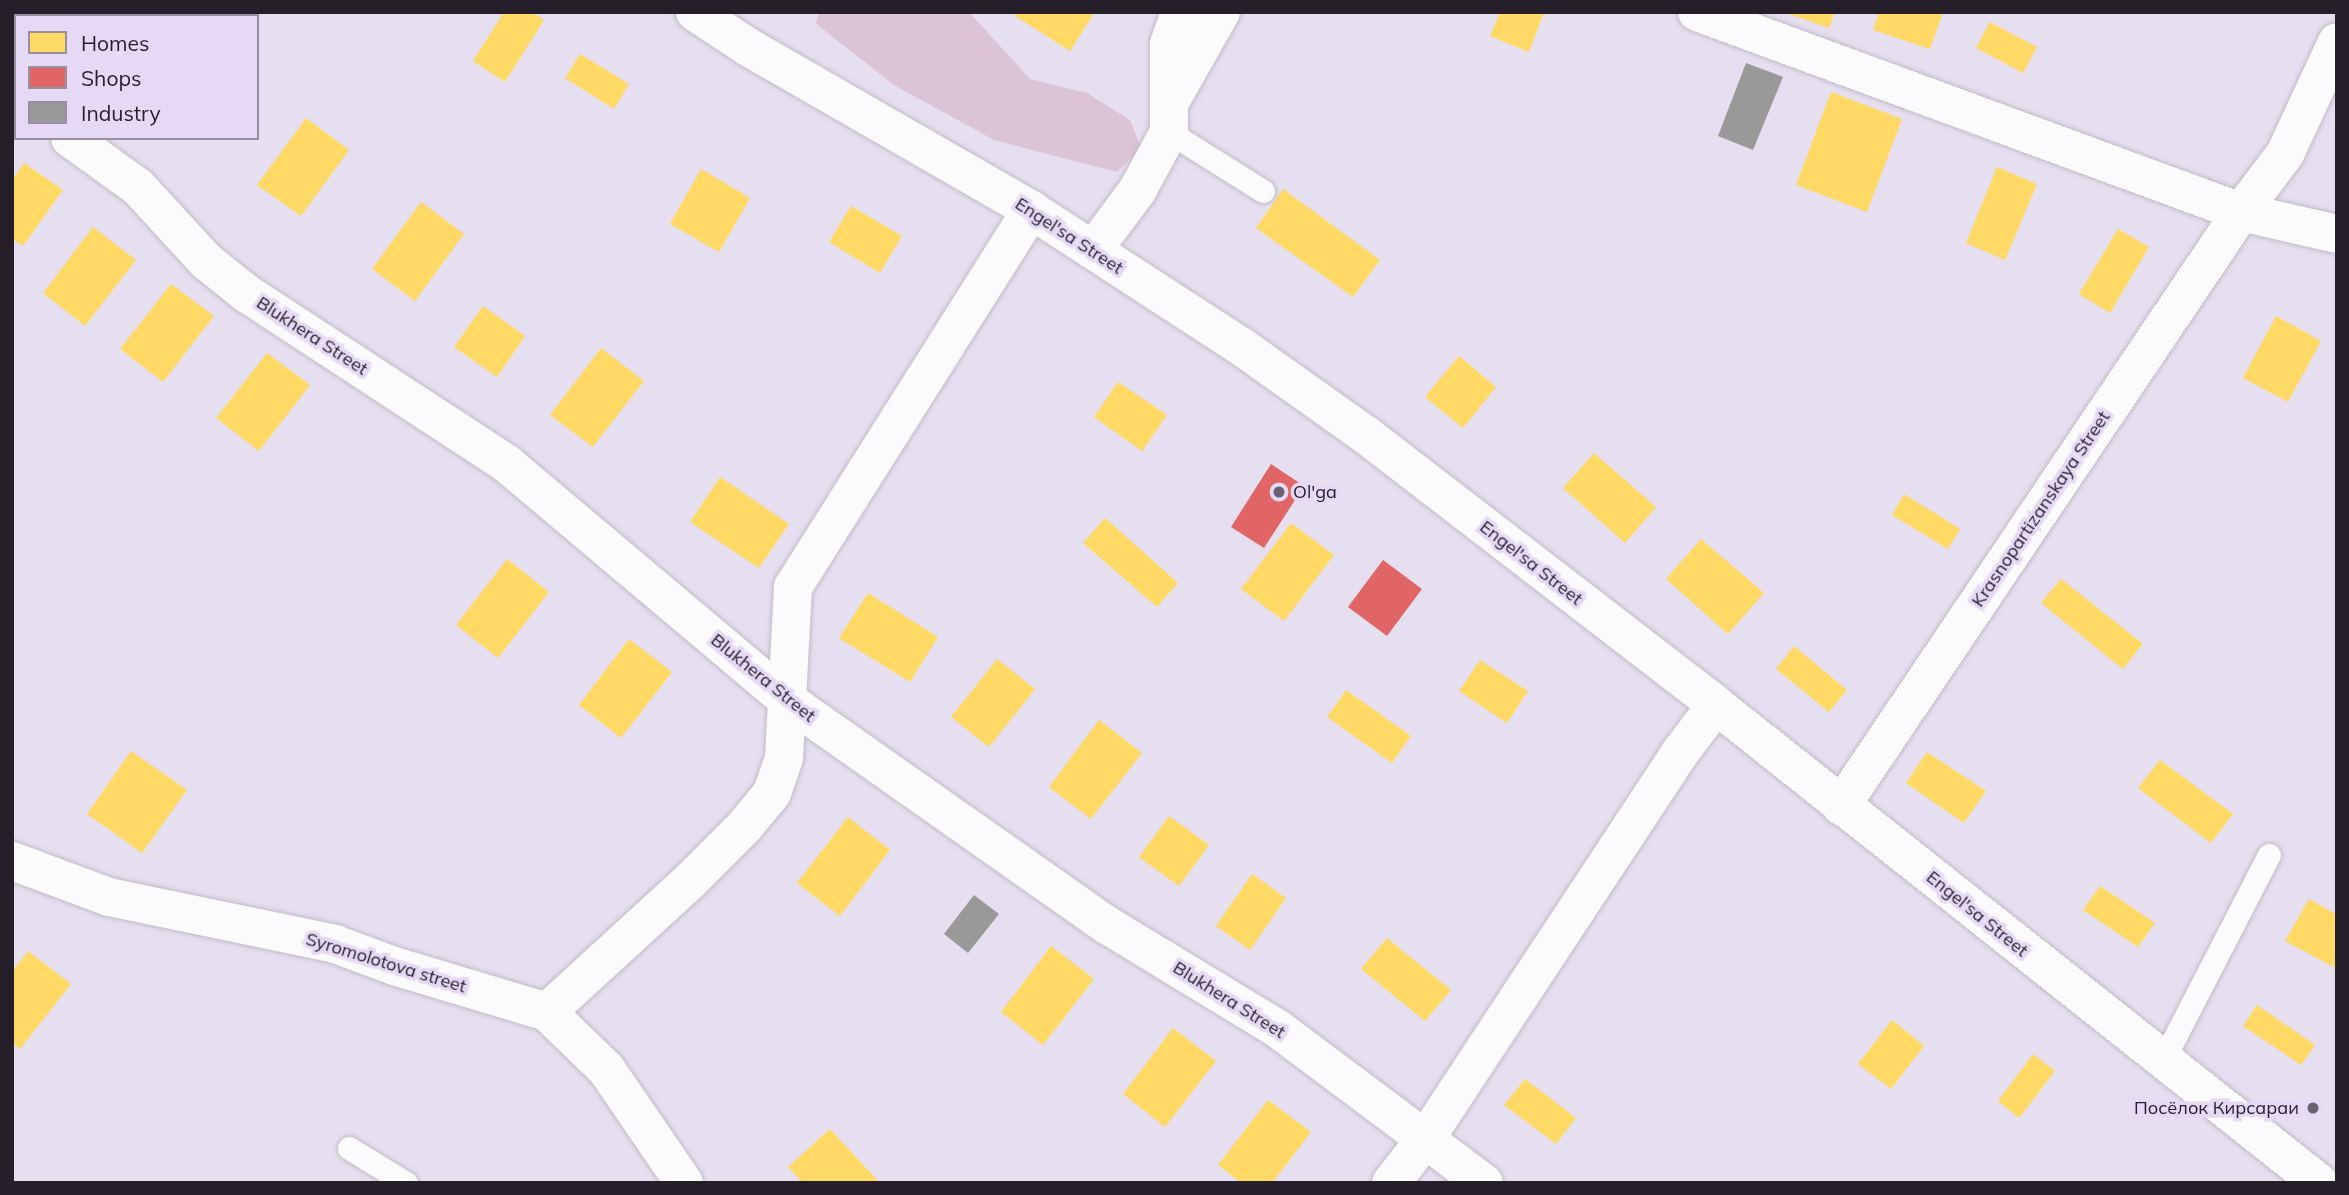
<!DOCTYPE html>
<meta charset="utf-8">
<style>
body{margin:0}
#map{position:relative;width:2349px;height:1195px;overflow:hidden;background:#e6dfef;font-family:Mulish,sans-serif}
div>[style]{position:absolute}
.green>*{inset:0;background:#dcc4d7}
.homes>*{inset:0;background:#ffd966}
.shops>*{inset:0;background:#e06666}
.industry>*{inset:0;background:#999}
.roads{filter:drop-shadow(0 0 2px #c1bbc8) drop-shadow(0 0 2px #c1bbc8)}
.lane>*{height:23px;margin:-11.5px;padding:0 11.5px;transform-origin:11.5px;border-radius:11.5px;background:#fbfafd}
.street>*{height:38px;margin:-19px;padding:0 19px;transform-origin:19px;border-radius:19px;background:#fbfafd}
.secondary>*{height:38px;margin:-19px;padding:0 19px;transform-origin:19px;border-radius:19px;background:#fbfafd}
.dots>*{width:19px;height:19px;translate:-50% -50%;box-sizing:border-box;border:4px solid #e5d9f5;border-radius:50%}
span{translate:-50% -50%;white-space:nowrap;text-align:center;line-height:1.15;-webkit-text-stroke:7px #e5d9f5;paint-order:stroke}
.street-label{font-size:18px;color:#241f29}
.poi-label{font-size:18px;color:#241f29}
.left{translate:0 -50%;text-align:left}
.right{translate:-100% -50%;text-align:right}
.frame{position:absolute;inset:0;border:14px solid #241f29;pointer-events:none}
.legend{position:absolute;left:14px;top:14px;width:245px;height:126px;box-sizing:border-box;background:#e5d9f5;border:2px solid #988fa3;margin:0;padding:9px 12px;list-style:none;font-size:21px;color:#241f29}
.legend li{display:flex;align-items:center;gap:14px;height:35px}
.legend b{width:35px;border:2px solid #988fa3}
</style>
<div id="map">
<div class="green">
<div style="clip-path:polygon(820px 12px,969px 12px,1030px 79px,1087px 93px,1130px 120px,1141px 148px,1117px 172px,994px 140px,894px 85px,815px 23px)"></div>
</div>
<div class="homes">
<div style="clip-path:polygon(68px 12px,133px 12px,130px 16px,73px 16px)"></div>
<div style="clip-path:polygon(504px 12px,532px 12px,544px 20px,505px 82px,473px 61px)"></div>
<div style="clip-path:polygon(1017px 12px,1095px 12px,1070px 51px,1015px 16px)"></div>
<div style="clip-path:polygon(1500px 12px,1544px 12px,1529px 52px,1490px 36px)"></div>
<div style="clip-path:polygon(1783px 12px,1835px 12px,1829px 28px)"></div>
<div style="clip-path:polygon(1879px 12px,1943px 12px,1930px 49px,1873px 30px)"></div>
<div style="clip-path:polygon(1990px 22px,2037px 47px,2023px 73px,1976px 48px)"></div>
<div style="clip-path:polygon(580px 54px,629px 84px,614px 109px,565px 78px)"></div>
<div style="clip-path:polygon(1831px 92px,1902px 119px,1867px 212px,1796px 185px)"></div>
<div style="clip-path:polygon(306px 118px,349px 150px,301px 216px,257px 185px)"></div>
<div style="clip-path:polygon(24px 163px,63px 190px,23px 246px,12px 239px,12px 180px)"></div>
<div style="clip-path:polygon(1997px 167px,2037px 184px,2005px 260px,1966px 243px)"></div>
<div style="clip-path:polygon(701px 169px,750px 198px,719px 252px,670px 224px)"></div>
<div style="clip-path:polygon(1283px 189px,1380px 260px,1353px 297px,1256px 228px)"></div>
<div style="clip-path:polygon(421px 202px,464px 234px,415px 301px,372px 269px)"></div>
<div style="clip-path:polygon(851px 206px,902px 236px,880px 273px,829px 242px)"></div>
<div style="clip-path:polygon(93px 227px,136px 260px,85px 326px,43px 293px)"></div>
<div style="clip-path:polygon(2118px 229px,2149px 247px,2110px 313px,2079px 294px)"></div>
<div style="clip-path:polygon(171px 284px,214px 316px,163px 382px,120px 349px)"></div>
<div style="clip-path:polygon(483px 306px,525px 336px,497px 377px,454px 347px)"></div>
<div style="clip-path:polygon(2276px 316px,2321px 341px,2288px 402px,2243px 378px)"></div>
<div style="clip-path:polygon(601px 348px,644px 381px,593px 447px,550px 415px)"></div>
<div style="clip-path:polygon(267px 353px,310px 385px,259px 451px,216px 418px)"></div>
<div style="clip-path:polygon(1459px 356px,1496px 387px,1463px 428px,1425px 397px)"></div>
<div style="clip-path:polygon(1118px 382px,1167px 415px,1142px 451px,1094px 417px)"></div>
<div style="clip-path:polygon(1594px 453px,1656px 507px,1625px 543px,1563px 488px)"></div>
<div style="clip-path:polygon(720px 477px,789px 524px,759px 568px,690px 522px)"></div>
<div style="clip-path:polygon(1904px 494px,1960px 529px,1948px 549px,1892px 515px)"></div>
<div style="clip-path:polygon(1105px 518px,1178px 583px,1157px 607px,1083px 543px)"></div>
<div style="clip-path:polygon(1291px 523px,1334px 555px,1284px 621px,1241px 589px)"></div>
<div style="clip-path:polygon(1701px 539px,1764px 593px,1728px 634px,1666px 579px)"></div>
<div style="clip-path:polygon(507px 559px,549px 592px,498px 658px,456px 625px)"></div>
<div style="clip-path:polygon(2061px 579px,2143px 644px,2123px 669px,2041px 603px)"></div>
<div style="clip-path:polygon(868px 593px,938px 637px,910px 682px,839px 638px)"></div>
<div style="clip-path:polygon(629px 639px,672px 672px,621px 738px,579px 705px)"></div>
<div style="clip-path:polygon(1794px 646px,1847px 690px,1829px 712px,1776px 669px)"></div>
<div style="clip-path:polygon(997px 659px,1035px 689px,989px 747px,951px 717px)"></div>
<div style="clip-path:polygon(1480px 660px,1528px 691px,1507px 723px,1459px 691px)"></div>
<div style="clip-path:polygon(1346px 690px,1411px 736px,1392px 763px,1327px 717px)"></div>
<div style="clip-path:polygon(1099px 720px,1142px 753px,1091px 819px,1049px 787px)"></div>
<div style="clip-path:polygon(131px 751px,187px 790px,142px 853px,87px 814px)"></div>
<div style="clip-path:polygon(1927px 752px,1986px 791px,1964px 823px,1906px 783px)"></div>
<div style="clip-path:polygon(2160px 760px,2233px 814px,2211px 843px,2138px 788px)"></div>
<div style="clip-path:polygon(1169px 816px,1209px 845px,1179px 886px,1139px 857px)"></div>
<div style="clip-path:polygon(848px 817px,890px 850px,840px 916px,797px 883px)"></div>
<div style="clip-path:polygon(1252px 874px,1286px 898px,1250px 950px,1216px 926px)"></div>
<div style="clip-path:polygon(2100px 886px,2155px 923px,2138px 947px,2083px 910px)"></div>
<div style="clip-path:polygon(2309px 899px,2337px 915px,2337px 969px,2285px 941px)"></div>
<div style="clip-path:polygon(1387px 938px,1451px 990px,1425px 1021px,1361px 969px)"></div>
<div style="clip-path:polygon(1051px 946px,1094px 979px,1043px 1045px,1001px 1012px)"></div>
<div style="clip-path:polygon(28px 951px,71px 984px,20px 1049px,12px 1043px,12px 972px)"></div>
<div style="clip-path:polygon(2257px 1005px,2315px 1045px,2301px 1065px,2243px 1026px)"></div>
<div style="clip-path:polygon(1892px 1020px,1924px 1046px,1891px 1089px,1858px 1064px)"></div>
<div style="clip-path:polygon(1173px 1028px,1216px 1061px,1165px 1127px,1123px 1094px)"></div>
<div style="clip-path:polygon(2033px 1054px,2055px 1071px,2019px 1118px,1998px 1101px)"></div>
<div style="clip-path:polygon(1525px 1079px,1576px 1118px,1556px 1144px,1504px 1105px)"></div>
<div style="clip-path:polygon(1268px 1100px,1311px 1132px,1272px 1183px,1241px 1183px,1218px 1165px)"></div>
<div style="clip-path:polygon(830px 1129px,880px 1183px,803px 1183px,788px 1167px)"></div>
</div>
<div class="shops">
<div style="clip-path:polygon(1271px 464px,1304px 486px,1264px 548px,1231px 527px)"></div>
<div style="clip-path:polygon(1383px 560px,1422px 589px,1387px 636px,1348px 607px)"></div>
</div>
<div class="industry">
<div style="clip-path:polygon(1746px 63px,1783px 77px,1753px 150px,1718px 136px)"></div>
<div style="clip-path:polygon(974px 895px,999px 914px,968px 953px,944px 934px)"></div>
</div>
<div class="roads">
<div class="lane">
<div style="left:1169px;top:132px;width:111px;rotate:32.1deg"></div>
<div style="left:2162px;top:1062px;width:233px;rotate:-62.7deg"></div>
<div style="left:349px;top:1148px;width:67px;rotate:31.6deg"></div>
</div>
<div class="street">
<div style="left:1697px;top:12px;width:580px;rotate:20.19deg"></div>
<div style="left:2241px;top:212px;width:98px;rotate:12.9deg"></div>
<div style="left:12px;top:98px;width:4px;rotate:27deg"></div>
<div style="left:1171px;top:100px;width:101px;rotate:-60.4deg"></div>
<div style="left:70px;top:138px;width:84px;rotate:35.8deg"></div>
<div style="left:138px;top:187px;width:100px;rotate:47.4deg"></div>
<div style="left:206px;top:261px;width:51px;rotate:38.7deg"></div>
<div style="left:246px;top:293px;width:312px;rotate:33.2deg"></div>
<div style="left:507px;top:464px;width:368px;rotate:40.1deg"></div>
<div style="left:788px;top:701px;width:390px;rotate:35.1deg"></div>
<div style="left:1107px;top:925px;width:200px;rotate:31.3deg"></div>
<div style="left:1278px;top:1029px;width:257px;rotate:36.8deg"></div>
<div style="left:1093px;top:250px;width:74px;rotate:-53.3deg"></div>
<div style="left:1137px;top:191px;width:67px;rotate:-61.5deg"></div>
<div style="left:1169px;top:132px;width:88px;rotate:-90deg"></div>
<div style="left:1169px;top:44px;width:34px;rotate:-71deg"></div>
<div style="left:1841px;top:806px;width:716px;rotate:-56.04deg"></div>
<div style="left:2241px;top:212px;width:73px;rotate:-52.8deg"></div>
<div style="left:2285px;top:154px;width:123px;rotate:-65.1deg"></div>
<div style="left:12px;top:861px;width:103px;rotate:20.4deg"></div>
<div style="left:109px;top:897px;width:231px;rotate:11.7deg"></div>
<div style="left:335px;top:944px;width:63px;rotate:20.4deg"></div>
<div style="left:394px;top:966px;width:160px;rotate:16.7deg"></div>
<div style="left:547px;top:1012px;width:82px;rotate:44deg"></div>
<div style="left:606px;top:1069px;width:138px;rotate:55.6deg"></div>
<div style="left:547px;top:1012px;width:195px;rotate:-42.5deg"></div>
<div style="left:691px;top:880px;width:75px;rotate:-45deg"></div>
<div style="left:744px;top:827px;width:44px;rotate:-50.5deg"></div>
<div style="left:772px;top:793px;width:37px;rotate:-71deg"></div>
<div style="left:784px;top:758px;width:171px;rotate:-87deg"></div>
<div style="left:793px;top:587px;width:446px;rotate:-57.7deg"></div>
<div style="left:1391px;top:1183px;width:57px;rotate:-52.1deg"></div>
<div style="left:1426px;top:1138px;width:460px;rotate:-56.6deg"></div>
<div style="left:1679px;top:754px;width:61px;rotate:-52.9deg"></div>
</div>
<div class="secondary">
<div style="left:695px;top:12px;width:64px;rotate:33.4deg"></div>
<div style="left:748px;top:47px;width:327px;rotate:29.9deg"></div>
<div style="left:1031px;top:210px;width:252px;rotate:33deg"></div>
<div style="left:1242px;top:347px;width:152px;rotate:35.4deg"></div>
<div style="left:1366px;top:435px;width:442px;rotate:37.6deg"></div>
<div style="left:1716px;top:705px;width:769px;rotate:38.4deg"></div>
</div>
</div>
<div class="dots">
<div style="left:1279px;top:492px;background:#68626e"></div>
<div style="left:2313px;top:1108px;background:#68626e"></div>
</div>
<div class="street-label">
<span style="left:1069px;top:236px;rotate:33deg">Engel'sa Street</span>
<span style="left:312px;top:336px;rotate:33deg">Blukhera Street</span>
<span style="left:2041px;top:509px;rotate:-56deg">Krasnopartizanskaya Street</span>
<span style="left:1531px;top:563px;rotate:38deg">Engel'sa Street</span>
<span style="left:763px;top:678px;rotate:39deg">Blukhera Street</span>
<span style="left:1977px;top:914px;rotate:39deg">Engel'sa Street</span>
<span style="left:386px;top:963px;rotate:17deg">Syromolotova street</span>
<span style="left:1229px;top:1000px;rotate:32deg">Blukhera Street</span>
</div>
<div class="poi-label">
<span class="left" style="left:1293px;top:492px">Ol'ga</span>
<span class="right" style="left:2299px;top:1108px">Посёлок Кирсараи</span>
</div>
<div class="frame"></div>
<ul class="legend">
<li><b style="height:19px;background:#ffd966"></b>Homes</li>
<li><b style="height:19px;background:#e06666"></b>Shops</li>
<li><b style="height:19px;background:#999"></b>Industry</li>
</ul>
</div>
